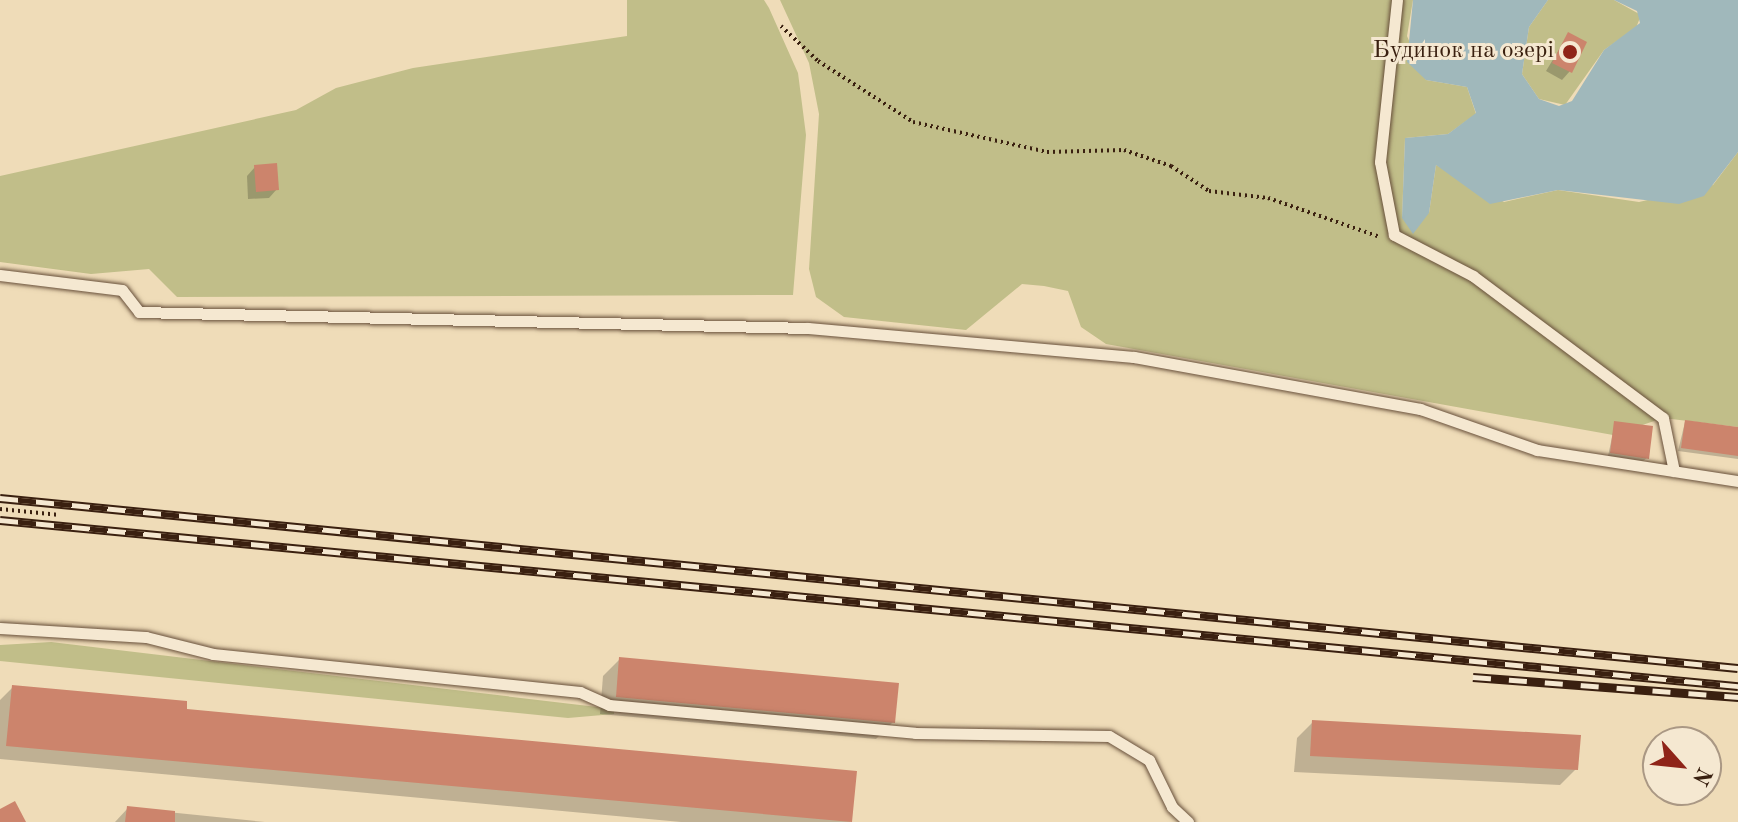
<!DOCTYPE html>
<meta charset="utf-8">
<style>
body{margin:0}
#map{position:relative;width:1738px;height:822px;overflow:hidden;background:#efdcb8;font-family:"Old Standard TT",serif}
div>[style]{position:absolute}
.green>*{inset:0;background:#c1be89}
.water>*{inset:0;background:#a0b8bb}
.shadow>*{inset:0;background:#0003}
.building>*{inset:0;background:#cc846c}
.path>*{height:4px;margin-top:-2px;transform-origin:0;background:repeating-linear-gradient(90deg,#3a2010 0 2px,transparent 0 6px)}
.roads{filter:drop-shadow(0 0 2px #674f3a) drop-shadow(0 0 2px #674f3a)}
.lane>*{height:11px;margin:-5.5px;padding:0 5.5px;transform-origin:5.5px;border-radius:5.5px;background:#f5e8d1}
.rail>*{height:9px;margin-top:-4.5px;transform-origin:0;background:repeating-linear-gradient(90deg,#f5e8d1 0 18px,#3a2010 0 36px);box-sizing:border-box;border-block:2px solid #3a2010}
.dots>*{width:22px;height:22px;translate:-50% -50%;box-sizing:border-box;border:4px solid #f5e8d1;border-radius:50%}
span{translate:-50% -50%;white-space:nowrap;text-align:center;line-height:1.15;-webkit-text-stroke:6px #f5e8d1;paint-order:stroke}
.poi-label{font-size:24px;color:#3a2010}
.right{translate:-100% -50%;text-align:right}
.north{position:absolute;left:1642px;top:726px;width:80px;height:80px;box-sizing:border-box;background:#f5e8d1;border:2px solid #aa9884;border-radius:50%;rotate:117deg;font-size:22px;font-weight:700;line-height:32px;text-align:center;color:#3a2010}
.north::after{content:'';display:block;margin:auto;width:28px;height:36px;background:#8f2418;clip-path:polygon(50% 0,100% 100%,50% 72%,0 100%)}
</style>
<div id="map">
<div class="green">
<div style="clip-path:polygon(627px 0,764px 0,769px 8px,798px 73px,806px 135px,793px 295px,177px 297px,149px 269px,91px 274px,0 262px,0 176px,296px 110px,336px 88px,413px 68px,627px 36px)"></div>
<div style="clip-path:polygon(780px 0,1413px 0,1407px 36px,1426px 80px,1467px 87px,1476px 114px,1448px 134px,1405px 138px,1402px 218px,1429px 213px,1436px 165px,1504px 202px,1558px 190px,1639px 202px,1713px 185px,1738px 152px,1738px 427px,1663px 418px,1613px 435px,1106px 344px,1081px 327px,1068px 291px,1044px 286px,1022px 284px,966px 330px,844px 317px,816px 297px,809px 269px,819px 114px,809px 63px)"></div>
<div style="clip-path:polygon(1548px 0,1614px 0,1641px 15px,1636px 28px,1604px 50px,1565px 105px,1539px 99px,1522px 74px,1529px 27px)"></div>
<div style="clip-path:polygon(51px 642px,614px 709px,614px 714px,568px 718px,0 661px,0 645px)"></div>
</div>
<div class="water">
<div style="clip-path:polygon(1413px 0,1548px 0,1529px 27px,1522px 74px,1539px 99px,1559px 106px,1572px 101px,1604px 50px,1640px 23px,1637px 11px,1614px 0,1738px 0,1738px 152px,1704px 196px,1679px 204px,1558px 190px,1490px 204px,1436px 165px,1429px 213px,1413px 234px,1402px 218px,1405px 138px,1448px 134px,1476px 113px,1467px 87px,1426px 80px,1407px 62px)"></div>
</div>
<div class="shadow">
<div style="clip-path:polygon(1568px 35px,1570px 71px,1562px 80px,1546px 71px)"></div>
<div style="clip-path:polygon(255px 167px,277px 189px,269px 198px,248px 199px,247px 176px)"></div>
<div style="clip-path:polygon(1685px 422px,1738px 429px,1738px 459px,1678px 451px)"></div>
<div style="clip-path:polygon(1615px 423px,1647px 458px,1643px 461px,1608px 456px)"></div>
<div style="clip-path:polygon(620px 659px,893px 722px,876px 739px,600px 714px,603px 676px)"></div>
<div style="clip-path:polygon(13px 687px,184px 711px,855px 773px,850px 822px,681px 822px,0 759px,0 700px)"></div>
<div style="clip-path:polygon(1313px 722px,1576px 769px,1560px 785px,1294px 772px,1297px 738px)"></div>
<div style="clip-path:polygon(128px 808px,265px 822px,115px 822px)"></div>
</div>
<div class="building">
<div style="clip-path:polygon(1568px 32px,1587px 42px,1572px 73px,1552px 63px)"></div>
<div style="clip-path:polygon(277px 163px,279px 190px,256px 192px,254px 165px)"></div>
<div style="clip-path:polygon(1685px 420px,1738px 427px,1738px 456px,1681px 448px)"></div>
<div style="clip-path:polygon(1614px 421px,1653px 426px,1649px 459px,1610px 453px)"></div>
<div style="clip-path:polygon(619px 657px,899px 683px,895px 723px,616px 697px)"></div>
<div style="clip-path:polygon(12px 685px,187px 701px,187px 709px,857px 771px,852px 822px,6px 746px)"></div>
<div style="clip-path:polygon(1312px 720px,1581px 735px,1578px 770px,1310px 756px)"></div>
<div style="clip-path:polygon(15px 801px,26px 822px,0 822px,0 809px)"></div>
<div style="clip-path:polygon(127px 806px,175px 811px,175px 822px,125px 822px)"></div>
</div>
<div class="path">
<div style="left:781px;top:26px;width:51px;rotate:43.4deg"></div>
<div style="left:818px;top:61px;width:113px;rotate:32.7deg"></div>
<div style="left:913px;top:122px;width:137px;rotate:12.6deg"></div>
<div style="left:1047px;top:152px;width:77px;rotate:-1.5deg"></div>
<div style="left:1124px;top:150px;width:50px;rotate:18.8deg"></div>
<div style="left:1171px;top:166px;width:45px;rotate:33.3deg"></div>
<div style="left:1209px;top:191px;width:59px;rotate:6.8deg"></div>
<div style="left:1268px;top:198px;width:119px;rotate:19.2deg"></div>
<div style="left:0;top:509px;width:60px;rotate:5.7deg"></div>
</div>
<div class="roads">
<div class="lane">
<div style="left:1397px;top:0;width:163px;rotate:96deg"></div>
<div style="left:1380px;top:162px;width:74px;rotate:79.1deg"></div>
<div style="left:1394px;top:235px;width:89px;rotate:27.4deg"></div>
<div style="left:1473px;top:276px;width:237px;rotate:36.8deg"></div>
<div style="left:1663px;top:418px;width:54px;rotate:78.3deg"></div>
<div style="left:0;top:275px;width:123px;rotate:7deg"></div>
<div style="left:122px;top:290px;width:28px;rotate:52deg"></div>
<div style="left:139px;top:312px;width:669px;rotate:1.37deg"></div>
<div style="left:808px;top:328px;width:327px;rotate:5.1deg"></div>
<div style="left:1134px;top:357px;width:291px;rotate:10.3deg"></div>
<div style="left:1420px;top:409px;width:124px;rotate:19.3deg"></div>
<div style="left:1537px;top:450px;width:203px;rotate:8.8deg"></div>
<div style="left:0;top:628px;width:146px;rotate:3.5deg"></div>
<div style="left:146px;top:637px;width:69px;rotate:14.2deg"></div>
<div style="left:213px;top:654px;width:369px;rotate:5.9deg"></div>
<div style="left:580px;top:692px;width:32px;rotate:24deg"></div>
<div style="left:609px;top:705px;width:307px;rotate:5.2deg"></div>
<div style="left:915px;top:733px;width:194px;rotate:0.9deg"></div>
<div style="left:1109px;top:736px;width:47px;rotate:31deg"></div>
<div style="left:1149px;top:760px;width:52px;rotate:63.9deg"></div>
<div style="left:1172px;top:807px;width:22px;rotate:43deg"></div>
</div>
</div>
<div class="rail">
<div style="left:0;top:498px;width:1746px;rotate:5.59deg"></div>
<div style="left:0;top:520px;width:1746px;rotate:5.46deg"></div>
<div style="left:1473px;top:677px;width:266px;rotate:4.3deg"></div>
</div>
<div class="dots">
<div style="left:1570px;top:52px;background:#8f2418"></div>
</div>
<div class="poi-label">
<span class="right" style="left:1554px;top:52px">Будинок на озері</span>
</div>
<div class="north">N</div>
</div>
